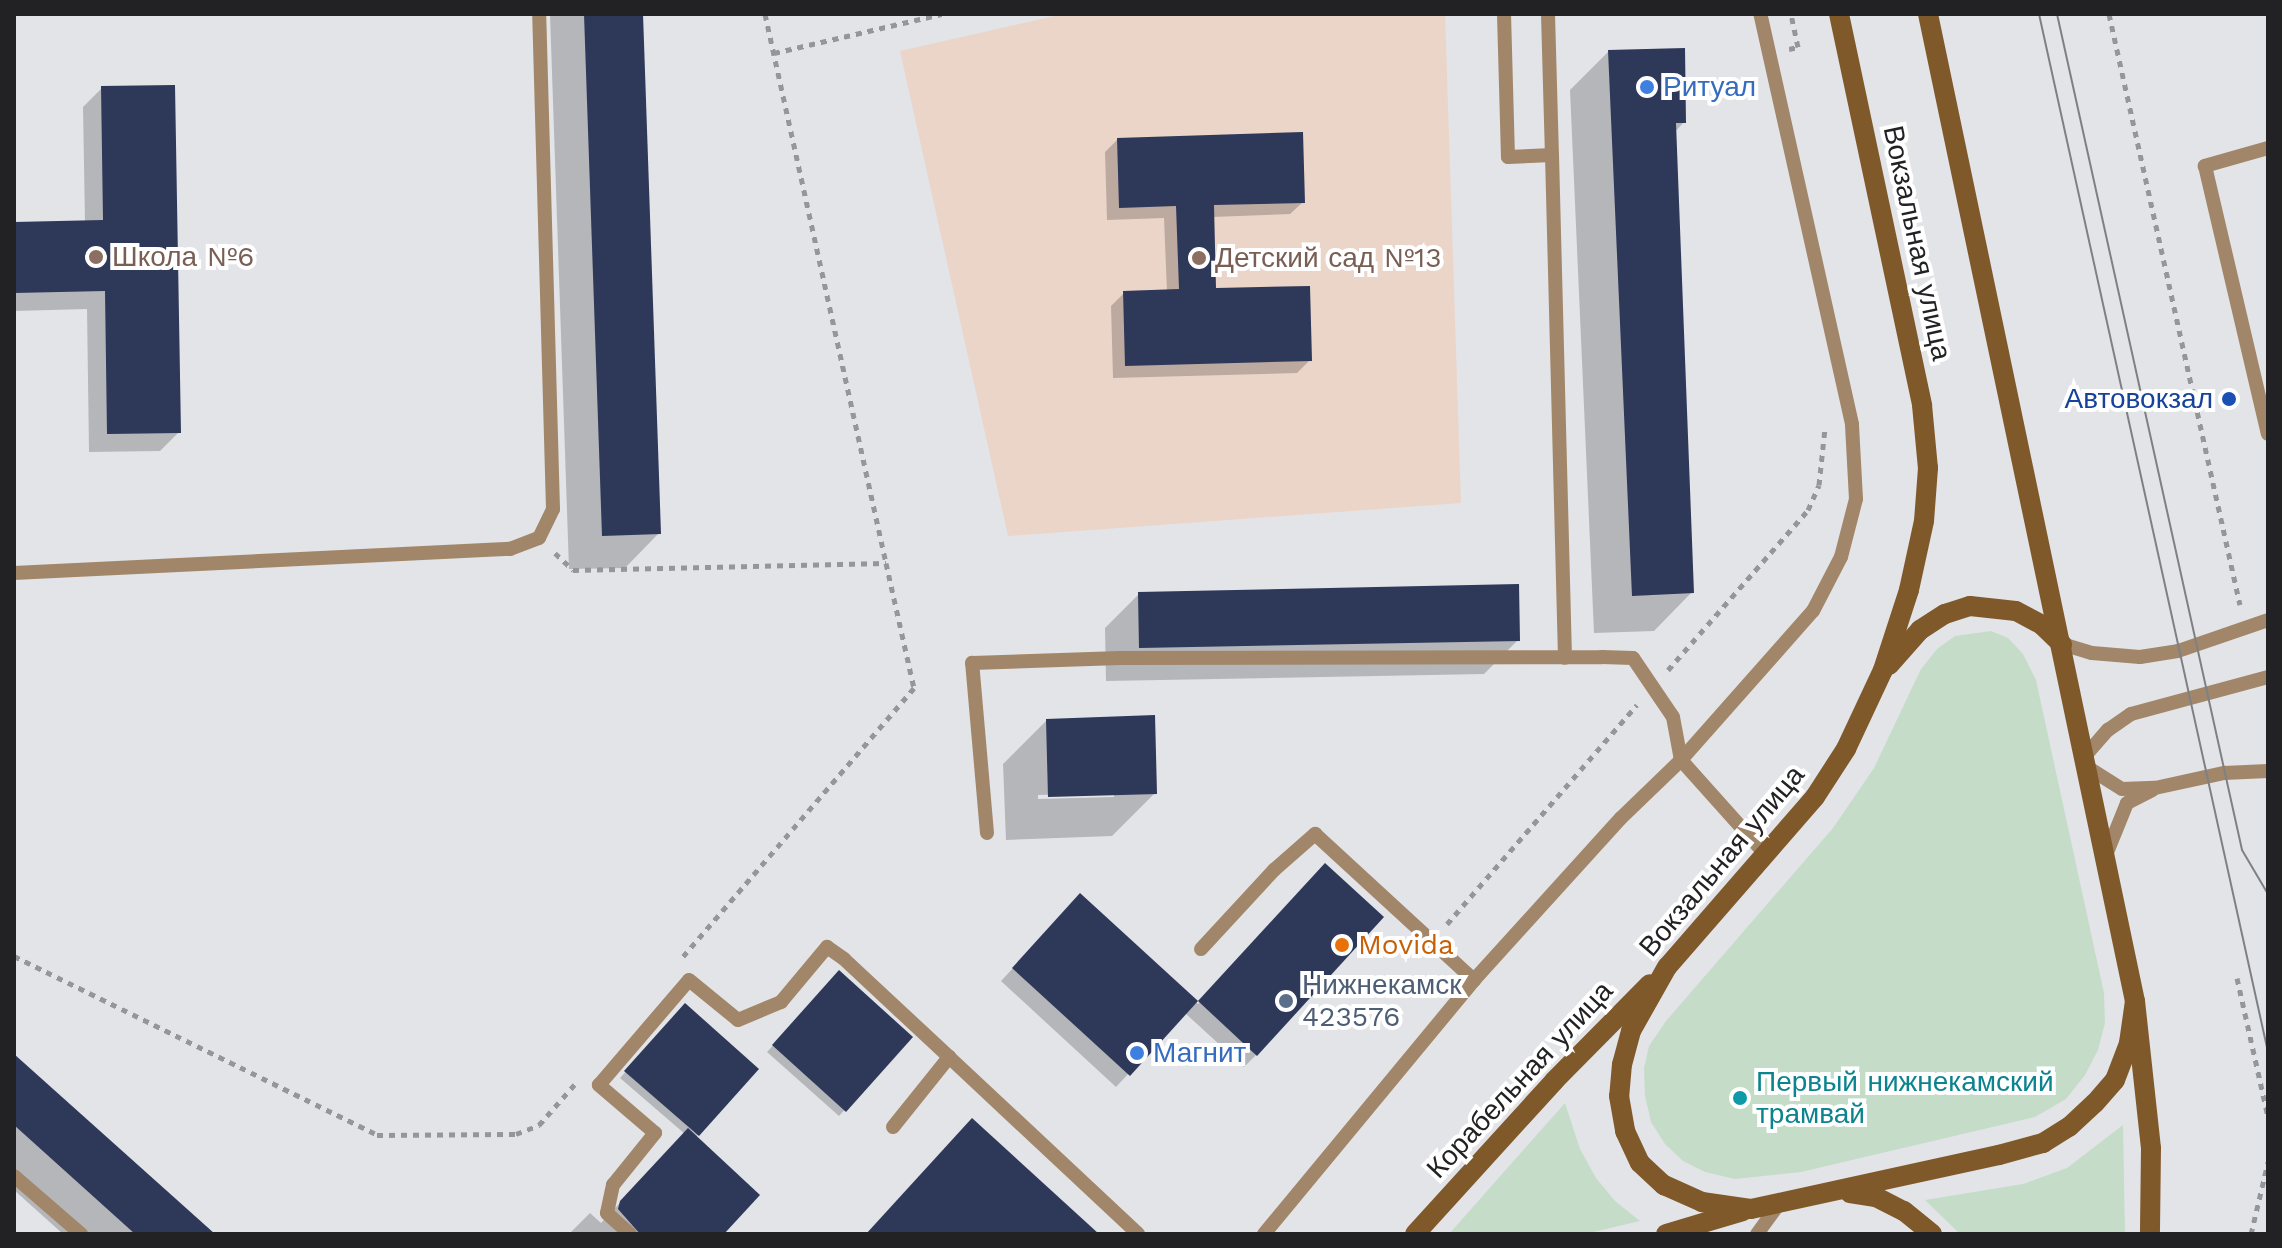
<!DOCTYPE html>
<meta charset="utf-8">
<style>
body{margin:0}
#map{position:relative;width:2282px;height:1248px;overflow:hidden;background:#e2e4e8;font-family:"Work Sans",sans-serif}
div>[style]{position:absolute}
.education>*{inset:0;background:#ebd5c8}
.green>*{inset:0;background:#c5ddc8}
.shadow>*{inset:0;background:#0003}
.building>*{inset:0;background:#2e3858}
.path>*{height:5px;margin-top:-2.5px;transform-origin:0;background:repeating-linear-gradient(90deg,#959699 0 6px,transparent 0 12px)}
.lane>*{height:14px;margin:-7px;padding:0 7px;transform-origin:7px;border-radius:7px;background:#a28669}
.secondary>*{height:20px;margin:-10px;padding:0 10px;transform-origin:10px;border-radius:10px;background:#80592b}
.tram>*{height:2px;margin:-1px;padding:0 1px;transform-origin:1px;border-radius:1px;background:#7f8083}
.dots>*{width:22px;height:22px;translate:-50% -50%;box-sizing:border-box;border:4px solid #fff;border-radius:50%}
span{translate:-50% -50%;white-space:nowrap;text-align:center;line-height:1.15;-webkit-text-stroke:8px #fff;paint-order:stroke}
.shop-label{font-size:28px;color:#366cbe}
.left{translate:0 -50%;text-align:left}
.street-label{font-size:28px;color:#222224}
.education-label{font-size:28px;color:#785e54}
.transit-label{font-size:28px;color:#164399}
.right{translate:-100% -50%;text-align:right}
.food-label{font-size:28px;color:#c56008}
.service-label{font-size:28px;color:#4e5e75}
.culture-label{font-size:28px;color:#0d838f}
.frame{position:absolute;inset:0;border:16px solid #222224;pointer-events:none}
</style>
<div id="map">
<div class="education">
<div style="clip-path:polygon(1063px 14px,1445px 14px,1461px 503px,1008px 536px,900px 51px)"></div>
</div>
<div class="green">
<div style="clip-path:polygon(1991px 631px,2008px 638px,2023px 654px,2036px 680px,2104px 993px,2105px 1023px,2098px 1050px,2085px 1075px,2066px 1099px,2035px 1117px,1801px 1172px,1735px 1179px,1705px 1172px,1683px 1161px,1665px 1144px,1651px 1122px,1645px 1096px,1644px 1068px,1649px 1046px,1666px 1021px,1833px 828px,1874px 768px,1921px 669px,1937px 649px,1955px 636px)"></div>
<div style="clip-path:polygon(1565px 1103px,1580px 1149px,1596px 1178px,1615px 1201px,1640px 1221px,1585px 1234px,1449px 1234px)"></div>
<div style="clip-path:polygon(2123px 1125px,2125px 1234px,1960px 1234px,1925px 1200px,2023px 1184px,2067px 1168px)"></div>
</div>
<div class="shadow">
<div style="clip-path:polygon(550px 14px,641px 14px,659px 533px,625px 568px,569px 569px)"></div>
<div style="clip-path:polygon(1608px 52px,1684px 122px,1674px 133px,1692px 592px,1654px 631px,1594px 633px,1570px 90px)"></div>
<div style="clip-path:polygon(102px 88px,179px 432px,160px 451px,89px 452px,87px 309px,14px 311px,14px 224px,85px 223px,83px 107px)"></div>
<div style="clip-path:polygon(1117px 140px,1303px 202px,1290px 214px,1212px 217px,1214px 290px,1310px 360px,1297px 373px,1113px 378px,1111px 306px,1124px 293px,1167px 292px,1164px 218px,1107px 220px,1105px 152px)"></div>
<div style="clip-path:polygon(1139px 594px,1518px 640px,1484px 674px,1106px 681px,1105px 628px)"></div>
<div style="clip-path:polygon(evenodd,1046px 721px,1155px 793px,1112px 836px,1006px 840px,1003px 764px,1046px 721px,1114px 793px,1114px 797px,1038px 799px,1038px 795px,1114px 793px)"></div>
<div style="clip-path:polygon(1312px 878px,1256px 1055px,1244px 1067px,1185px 1013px,1116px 1087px,1001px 981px,1080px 896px,1198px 1004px)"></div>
<div style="clip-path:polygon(839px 973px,910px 1038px,839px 1116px,767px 1052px)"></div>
<div style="clip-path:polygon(679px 1011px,756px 1070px,695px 1138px,722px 1234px,569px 1234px,590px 1213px,601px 1223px,685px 1134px,620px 1078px)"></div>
<div style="clip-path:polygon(14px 1057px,204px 1234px,63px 1234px,14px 1190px)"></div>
</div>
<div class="building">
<div style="clip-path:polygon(584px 14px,643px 14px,661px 534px,602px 536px)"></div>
<div style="clip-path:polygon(1685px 48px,1686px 123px,1676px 123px,1694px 593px,1632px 596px,1608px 50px)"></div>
<div style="clip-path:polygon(175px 85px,181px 433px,107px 434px,105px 291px,14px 293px,14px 222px,103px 220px,101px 86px)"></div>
<div style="clip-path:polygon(1303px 132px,1305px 203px,1214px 205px,1216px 288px,1310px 286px,1312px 361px,1125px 366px,1123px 291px,1179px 289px,1176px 206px,1119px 208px,1117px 138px)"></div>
<div style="clip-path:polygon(1519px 584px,1520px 641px,1139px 648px,1138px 592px)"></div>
<div style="clip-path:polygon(1155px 715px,1157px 794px,1048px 797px,1046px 719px)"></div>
<div style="clip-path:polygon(1325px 863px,1384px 917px,1257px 1056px,1198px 1001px)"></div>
<div style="clip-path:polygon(1080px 893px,1198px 1001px,1130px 1076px,1012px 968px)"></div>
<div style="clip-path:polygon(839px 970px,913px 1037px,846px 1112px,772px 1045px)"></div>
<div style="clip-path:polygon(685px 1003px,759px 1069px,699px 1136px,624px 1071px)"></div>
<div style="clip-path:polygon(14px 1054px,215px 1234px,135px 1234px,14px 1125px)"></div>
<div style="clip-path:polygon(972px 1118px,1099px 1234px,866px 1234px)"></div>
<div style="clip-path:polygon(688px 1128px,760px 1195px,724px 1234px,640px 1234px,618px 1209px,620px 1201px)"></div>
</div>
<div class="path">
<div style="left:765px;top:14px;width:562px;rotate:77.57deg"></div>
<div style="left:2109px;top:14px;width:605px;rotate:77.5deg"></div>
<div style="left:1789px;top:49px;width:9px;rotate:-13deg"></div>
<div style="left:1798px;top:47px;width:34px;rotate:-102deg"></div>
<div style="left:774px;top:53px;width:172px;rotate:-13.1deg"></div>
<div style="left:555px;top:553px;width:25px;rotate:43deg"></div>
<div style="left:573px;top:570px;width:313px;rotate:-1.3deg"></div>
<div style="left:886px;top:563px;width:128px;rotate:77.4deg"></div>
<div style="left:914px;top:688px;width:356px;rotate:130.7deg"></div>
<div style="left:1668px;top:670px;width:213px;rotate:-48.8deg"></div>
<div style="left:1808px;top:510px;width:27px;rotate:-66deg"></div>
<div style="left:1819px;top:485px;width:57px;rotate:-84deg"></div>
<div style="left:1447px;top:924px;width:290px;rotate:-49.1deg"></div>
<div style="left:14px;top:956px;width:405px;rotate:26.2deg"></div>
<div style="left:377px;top:1135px;width:139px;rotate:-0.4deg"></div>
<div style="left:516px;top:1134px;width:25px;rotate:-21deg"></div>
<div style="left:539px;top:1125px;width:55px;rotate:-48.7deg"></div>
<div style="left:2237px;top:978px;width:142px;rotate:77.4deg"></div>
<div style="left:2251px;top:1234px;width:74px;rotate:-76.7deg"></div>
</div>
<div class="lane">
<div style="left:1504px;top:14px;width:143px;rotate:88.4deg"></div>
<div style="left:1508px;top:157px;width:44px;rotate:-2.6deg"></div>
<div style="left:1552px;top:155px;width:503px;rotate:88.52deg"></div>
<div style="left:1548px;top:14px;width:141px;rotate:88.4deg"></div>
<div style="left:2268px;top:148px;width:66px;rotate:164.1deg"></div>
<div style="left:2205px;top:166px;width:275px;rotate:76.8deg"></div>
<div style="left:14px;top:573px;width:497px;rotate:-2.8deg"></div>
<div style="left:510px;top:549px;width:31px;rotate:-21deg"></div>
<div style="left:539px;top:538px;width:32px;rotate:-64deg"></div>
<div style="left:553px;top:509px;width:495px;rotate:-91.6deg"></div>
<div style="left:2062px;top:644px;width:31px;rotate:17deg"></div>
<div style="left:2092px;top:653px;width:48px;rotate:4.8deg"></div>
<div style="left:2140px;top:657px;width:38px;rotate:-9deg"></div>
<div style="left:2178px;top:651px;width:95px;rotate:-19deg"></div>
<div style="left:2085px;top:756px;width:35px;rotate:-49deg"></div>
<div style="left:2108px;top:730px;width:28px;rotate:-35deg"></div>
<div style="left:2131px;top:714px;width:142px;rotate:-15.1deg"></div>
<div style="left:2087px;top:767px;width:41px;rotate:32.2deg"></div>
<div style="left:2122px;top:789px;width:33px;rotate:-2deg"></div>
<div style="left:2155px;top:788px;width:71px;rotate:-12.3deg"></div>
<div style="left:2224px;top:773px;width:44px;rotate:-2.6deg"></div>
<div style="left:987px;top:833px;width:171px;rotate:-95deg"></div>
<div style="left:972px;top:663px;width:148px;rotate:-1.9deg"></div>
<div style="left:1120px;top:658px;width:482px;rotate:-0.1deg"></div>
<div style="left:1602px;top:657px;width:31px;rotate:2deg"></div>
<div style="left:1633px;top:658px;width:71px;rotate:55.9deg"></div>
<div style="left:1673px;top:717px;width:44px;rotate:79.5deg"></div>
<div style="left:1681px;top:760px;width:127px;rotate:48.2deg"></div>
<div style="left:2106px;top:855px;width:56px;rotate:-68deg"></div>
<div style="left:2127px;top:803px;width:28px;rotate:-27deg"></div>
<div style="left:1201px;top:949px;width:108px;rotate:-47.3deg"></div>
<div style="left:1274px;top:870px;width:55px;rotate:-41.3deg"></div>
<div style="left:1315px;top:834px;width:216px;rotate:42.6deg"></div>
<div style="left:893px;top:1127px;width:90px;rotate:-51.3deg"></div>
<div style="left:949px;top:1057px;width:259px;rotate:43.1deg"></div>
<div style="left:14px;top:1176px;width:89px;rotate:40.9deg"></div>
<div style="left:630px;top:1234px;width:31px;rotate:-138deg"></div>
<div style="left:607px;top:1213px;width:29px;rotate:-78deg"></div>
<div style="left:613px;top:1185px;width:67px;rotate:-51.1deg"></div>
<div style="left:655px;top:1133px;width:74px;rotate:-139.4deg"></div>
<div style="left:599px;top:1085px;width:138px;rotate:-49.4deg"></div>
<div style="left:689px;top:980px;width:63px;rotate:39.2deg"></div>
<div style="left:738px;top:1020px;width:47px;rotate:-22.7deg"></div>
<div style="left:781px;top:1002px;width:72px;rotate:-50.1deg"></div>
<div style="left:827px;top:947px;width:21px;rotate:35deg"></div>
<div style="left:844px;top:959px;width:144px;rotate:43deg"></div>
<div style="left:1264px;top:1234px;width:330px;rotate:-50.4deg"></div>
<div style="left:1474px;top:980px;width:219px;rotate:-47.8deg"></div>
<div style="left:1621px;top:818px;width:83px;rotate:-44deg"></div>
<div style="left:1681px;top:760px;width:199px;rotate:-48.5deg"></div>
<div style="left:1813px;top:611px;width:61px;rotate:-62.6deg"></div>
<div style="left:1841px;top:557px;width:60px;rotate:-75.5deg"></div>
<div style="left:1856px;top:499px;width:75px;rotate:-93.1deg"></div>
<div style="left:1852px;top:424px;width:420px;rotate:-102.6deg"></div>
<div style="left:1757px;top:1234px;width:37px;rotate:-54deg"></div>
</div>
<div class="secondary">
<div style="left:1839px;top:14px;width:400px;rotate:78deg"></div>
<div style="left:1922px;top:405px;width:63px;rotate:84.6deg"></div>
<div style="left:1928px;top:468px;width:53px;rotate:94.3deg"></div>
<div style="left:1924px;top:521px;width:71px;rotate:102.3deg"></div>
<div style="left:1909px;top:590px;width:84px;rotate:108deg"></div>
<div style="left:1883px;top:670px;width:87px;rotate:115.1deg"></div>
<div style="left:1846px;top:749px;width:57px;rotate:122.9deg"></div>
<div style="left:1815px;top:797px;width:225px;rotate:131deg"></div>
<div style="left:1667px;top:967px;width:73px;rotate:119.4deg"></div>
<div style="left:1631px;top:1031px;width:34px;rotate:105deg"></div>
<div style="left:1622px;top:1064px;width:32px;rotate:95deg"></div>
<div style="left:1619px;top:1096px;width:36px;rotate:80deg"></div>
<div style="left:1625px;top:1131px;width:35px;rotate:65deg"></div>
<div style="left:1640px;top:1163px;width:33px;rotate:43deg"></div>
<div style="left:1664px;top:1185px;width:42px;rotate:24.1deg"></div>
<div style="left:1702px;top:1202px;width:49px;rotate:8.1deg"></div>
<div style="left:1751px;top:1209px;width:254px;rotate:-12.3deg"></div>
<div style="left:1999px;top:1155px;width:46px;rotate:-15.3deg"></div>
<div style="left:2043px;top:1143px;width:31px;rotate:-32deg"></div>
<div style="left:2069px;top:1127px;width:35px;rotate:-43deg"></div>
<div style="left:2095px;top:1103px;width:30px;rotate:-49deg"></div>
<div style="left:2115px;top:1080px;width:40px;rotate:-69deg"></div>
<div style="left:2129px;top:1043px;width:42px;rotate:-81.9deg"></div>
<div style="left:1928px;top:14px;width:1008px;rotate:78.16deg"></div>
<div style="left:2135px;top:1001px;width:148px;rotate:83.8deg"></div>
<div style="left:2151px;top:1148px;width:86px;rotate:90.7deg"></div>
<div style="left:1889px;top:665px;width:47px;rotate:-48.5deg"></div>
<div style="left:1920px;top:630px;width:30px;rotate:-33deg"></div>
<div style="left:1945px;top:614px;width:26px;rotate:-18deg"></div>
<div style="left:1970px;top:606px;width:46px;rotate:6.2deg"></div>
<div style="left:2016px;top:611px;width:30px;rotate:28deg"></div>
<div style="left:2042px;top:625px;width:28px;rotate:44deg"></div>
<div style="left:1850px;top:1193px;width:26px;rotate:9deg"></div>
<div style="left:1876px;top:1197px;width:31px;rotate:27deg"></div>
<div style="left:1904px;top:1211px;width:36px;rotate:39deg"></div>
<div style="left:1415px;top:1234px;width:207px;rotate:-47.7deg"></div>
<div style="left:1554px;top:1081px;width:136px;rotate:-45.3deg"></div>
<div style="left:1666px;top:1234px;width:80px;rotate:-16.6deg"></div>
</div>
<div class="tram">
<div style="left:2039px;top:14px;width:1063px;rotate:77.56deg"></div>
<div style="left:2057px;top:14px;width:856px;rotate:77.52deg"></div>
<div style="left:2242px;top:850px;width:51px;rotate:59.4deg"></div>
</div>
<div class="dots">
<div style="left:1647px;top:87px;background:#3f7fe0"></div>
<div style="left:96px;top:257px;background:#8d6e63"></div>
<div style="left:1199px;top:258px;background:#8d6e63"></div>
<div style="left:2229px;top:399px;background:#1a4fb4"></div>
<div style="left:1342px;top:945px;background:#e8710a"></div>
<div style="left:1286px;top:1001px;background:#5c6f8a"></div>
<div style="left:1137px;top:1053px;background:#3f7fe0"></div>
<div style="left:1740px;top:1098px;background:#0f9aa8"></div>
</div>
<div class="shop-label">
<span class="left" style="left:1663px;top:87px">Ритуал</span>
<span class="left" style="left:1153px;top:1053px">Магнит</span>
</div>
<div class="street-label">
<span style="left:1917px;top:243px;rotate:78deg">Вокзальная улица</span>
<span style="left:1722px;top:861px;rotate:-50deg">Вокзальная улица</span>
<span style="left:1520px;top:1080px;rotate:-47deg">Корабельная улица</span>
</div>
<div class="education-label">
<span class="left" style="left:112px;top:257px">Школа №6</span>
<span class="left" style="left:1215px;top:258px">Детский сад №13</span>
</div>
<div class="transit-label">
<span class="right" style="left:2213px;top:399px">Автовокзал</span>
</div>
<div class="food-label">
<span class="left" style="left:1358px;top:945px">Movida</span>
</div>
<div class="service-label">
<span class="left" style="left:1302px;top:1001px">Нижнекамск<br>423576</span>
</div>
<div class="culture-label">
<span class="left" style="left:1756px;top:1098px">Первый нижнекамский<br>трамвай</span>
</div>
<div class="frame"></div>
</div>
